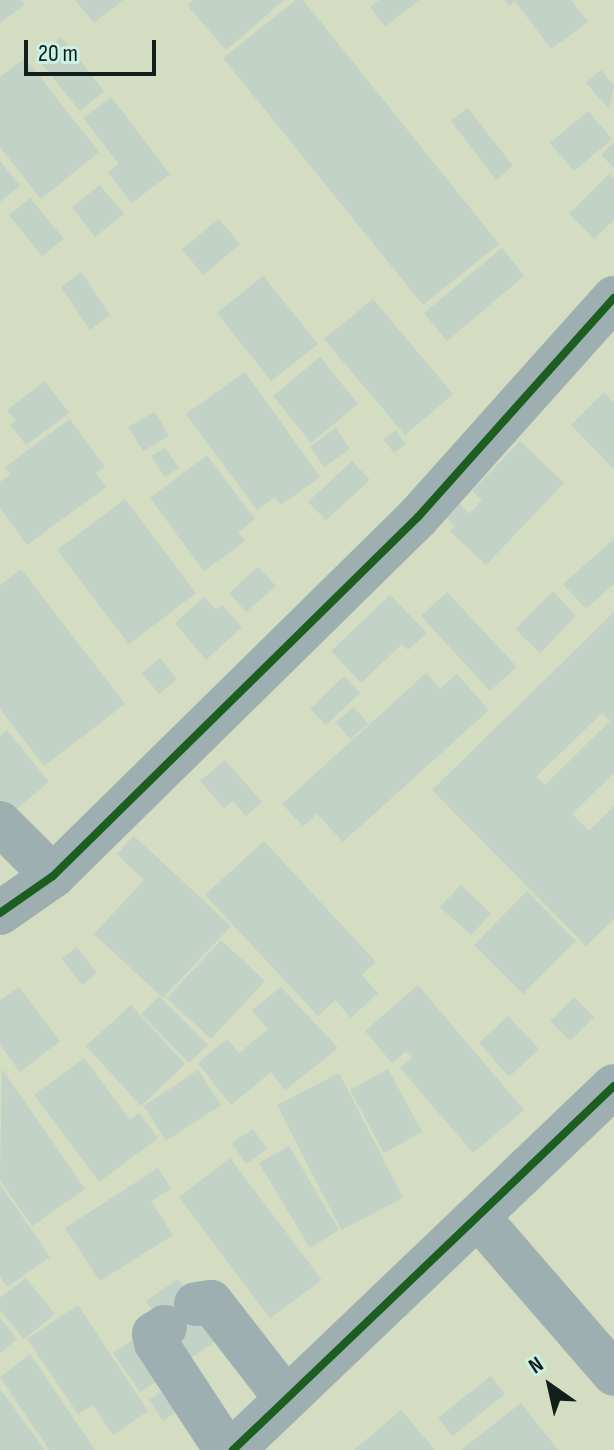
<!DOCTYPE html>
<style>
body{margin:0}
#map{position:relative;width:614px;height:1450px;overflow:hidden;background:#d4e9e1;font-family:"Sofia Sans Condensed",sans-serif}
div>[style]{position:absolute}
.green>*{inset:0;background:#d4dcc1}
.building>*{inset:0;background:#c2d2c6}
.minor>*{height:44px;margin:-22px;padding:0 22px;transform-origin:22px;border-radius:22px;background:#9dafb1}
.cycleway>*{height:8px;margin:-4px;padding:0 4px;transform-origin:4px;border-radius:4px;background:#1b5e20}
span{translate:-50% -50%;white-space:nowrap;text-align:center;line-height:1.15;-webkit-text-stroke:6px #ccf1e4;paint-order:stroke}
.north{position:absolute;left:510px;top:1346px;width:80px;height:80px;-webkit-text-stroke:6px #ccf1e4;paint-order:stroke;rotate:326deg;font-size:22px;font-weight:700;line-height:32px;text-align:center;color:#111e1a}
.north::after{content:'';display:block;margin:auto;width:28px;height:36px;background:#111e1a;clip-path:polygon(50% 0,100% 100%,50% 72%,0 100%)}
.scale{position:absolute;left:24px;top:40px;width:132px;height:36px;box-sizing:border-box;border:4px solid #111e1a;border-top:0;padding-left:10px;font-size:24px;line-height:28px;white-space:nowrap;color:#111e1a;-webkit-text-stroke:6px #ccf1e4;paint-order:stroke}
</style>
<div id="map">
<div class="green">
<div style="clip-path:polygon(0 0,614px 0,614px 1450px,0 1450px)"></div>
</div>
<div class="building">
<div style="clip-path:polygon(0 0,21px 0,24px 5px,0 23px)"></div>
<div style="clip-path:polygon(75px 0,123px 0,94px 23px)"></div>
<div style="clip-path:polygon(193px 0,284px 0,226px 50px,187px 5px)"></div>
<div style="clip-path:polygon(296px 0,303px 0,499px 244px,423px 305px,223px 58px)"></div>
<div style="clip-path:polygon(379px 0,419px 0,385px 27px,370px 7px)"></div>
<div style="clip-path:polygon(504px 0,571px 0,588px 22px,551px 49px,515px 1px,509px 6px)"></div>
<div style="clip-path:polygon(61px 37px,104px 91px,80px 111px,37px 58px)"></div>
<div style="clip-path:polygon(25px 58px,99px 152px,41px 199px,0 147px,0 77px)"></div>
<div style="clip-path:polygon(601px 70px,614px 86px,609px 109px,586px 83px)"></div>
<div style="clip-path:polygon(111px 97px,170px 174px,132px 203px,108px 172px,119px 164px,83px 118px)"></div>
<div style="clip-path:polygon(468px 108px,513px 166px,496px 180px,451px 121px)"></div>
<div style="clip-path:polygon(588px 111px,612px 139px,574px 171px,550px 143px)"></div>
<div style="clip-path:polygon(614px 142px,614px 168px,601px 155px)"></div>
<div style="clip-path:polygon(0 161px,20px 186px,0 202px)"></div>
<div style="clip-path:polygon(609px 174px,614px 179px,614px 220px,594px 239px,569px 214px)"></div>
<div style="clip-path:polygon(100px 185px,124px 214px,95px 237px,72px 207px)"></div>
<div style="clip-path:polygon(30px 198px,64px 239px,42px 256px,9px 215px)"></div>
<div style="clip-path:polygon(219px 219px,240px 244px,203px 275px,182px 249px)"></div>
<div style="clip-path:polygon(502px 248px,524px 276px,447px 341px,424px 313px)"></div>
<div style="clip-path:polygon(81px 272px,110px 315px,90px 330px,61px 287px)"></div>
<div style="clip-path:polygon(263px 276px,318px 344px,271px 381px,217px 313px)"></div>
<div style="clip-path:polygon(373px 299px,453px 394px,405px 435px,324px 339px)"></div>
<div style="clip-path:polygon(320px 357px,358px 404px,311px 443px,273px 396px)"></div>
<div style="clip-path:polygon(245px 372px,320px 477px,281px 505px,275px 497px,257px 510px,186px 414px)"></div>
<div style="clip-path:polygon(45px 381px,69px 413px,26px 445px,10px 425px,16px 421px,7px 410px)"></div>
<div style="clip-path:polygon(604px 392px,614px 403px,614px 469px,571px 425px)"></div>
<div style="clip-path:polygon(155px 412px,169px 436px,143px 451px,128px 427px)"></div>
<div style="clip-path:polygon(70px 419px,105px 467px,96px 473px,106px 487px,27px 545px,0 508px,0 482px,11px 474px,5px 467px)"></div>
<div style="clip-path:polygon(336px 428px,350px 449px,324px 467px,310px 447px)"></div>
<div style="clip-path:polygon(396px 430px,406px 444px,394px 453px,383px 439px)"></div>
<div style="clip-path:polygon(520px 441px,564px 483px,486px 565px,450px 531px,455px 526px,446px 517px,459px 503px,469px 514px,482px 500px,472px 491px)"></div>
<div style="clip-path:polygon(165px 448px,179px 468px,165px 477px,151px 456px)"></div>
<div style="clip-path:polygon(207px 455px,255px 519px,238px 532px,245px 541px,204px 571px,150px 498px)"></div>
<div style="clip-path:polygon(352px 461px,370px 480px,326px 520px,308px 502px)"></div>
<div style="clip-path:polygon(125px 499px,196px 593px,129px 644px,57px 550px)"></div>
<div style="clip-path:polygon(614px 539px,614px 584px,586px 609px,563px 584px)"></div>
<div style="clip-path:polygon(258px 567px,276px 586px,246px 612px,229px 593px)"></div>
<div style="clip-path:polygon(21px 569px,125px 704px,44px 766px,0 709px,0 585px)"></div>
<div style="clip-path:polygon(553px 591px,576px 616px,540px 653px,515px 629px)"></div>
<div style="clip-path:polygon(447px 592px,517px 667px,490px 691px,421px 616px)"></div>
<div style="clip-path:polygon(390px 595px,427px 633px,408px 650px,402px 644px,361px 683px,331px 651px)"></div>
<div style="clip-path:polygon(204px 597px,216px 610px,222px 605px,242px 627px,206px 660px,175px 623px)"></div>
<div style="clip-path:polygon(evenodd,614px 612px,614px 773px,572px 814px,589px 831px,614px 806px,614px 919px,586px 946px,432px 790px,614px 612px,602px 713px,610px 721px,545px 785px,536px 777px,602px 713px)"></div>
<div style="clip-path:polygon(160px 658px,177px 679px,159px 694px,142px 673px)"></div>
<div style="clip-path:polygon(426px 673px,440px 689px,457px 674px,489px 710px,343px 842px,317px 814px,303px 826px,282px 804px)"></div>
<div style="clip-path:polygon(344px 676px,360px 693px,326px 725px,310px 709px)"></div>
<div style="clip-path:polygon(354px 707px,368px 724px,350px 739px,336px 722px)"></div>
<div style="clip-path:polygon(7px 730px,49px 782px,10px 814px,0 802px,0 736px)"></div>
<div style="clip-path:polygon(225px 760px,262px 802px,246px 816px,233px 801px,224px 808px,200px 781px)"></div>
<div style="clip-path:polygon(134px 836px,231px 926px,163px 998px,94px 934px,144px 880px,117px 854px)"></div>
<div style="clip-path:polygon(264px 841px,376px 962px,362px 975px,378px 993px,351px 1018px,335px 1000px,318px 1016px,205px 895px)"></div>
<div style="clip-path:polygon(461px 885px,491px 914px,471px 935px,440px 907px)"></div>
<div style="clip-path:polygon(527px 891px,576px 941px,523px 994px,474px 945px)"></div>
<div style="clip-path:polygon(221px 940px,265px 981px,211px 1039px,167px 998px)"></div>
<div style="clip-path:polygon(77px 947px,97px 973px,82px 985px,62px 959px)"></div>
<div style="clip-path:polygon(418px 985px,524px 1110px,473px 1153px,400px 1068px,412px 1058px,406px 1051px,392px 1063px,365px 1031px)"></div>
<div style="clip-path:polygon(19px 987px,60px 1041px,20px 1072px,0 1045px,0 1000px)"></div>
<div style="clip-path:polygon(281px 987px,338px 1048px,285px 1090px,271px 1072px,231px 1105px,198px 1063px,227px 1039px,239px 1053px,268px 1029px,252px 1010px)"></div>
<div style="clip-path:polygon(159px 996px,208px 1045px,189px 1063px,141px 1014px)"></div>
<div style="clip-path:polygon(574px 997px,594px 1017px,570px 1041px,550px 1021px)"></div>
<div style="clip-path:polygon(131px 1005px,185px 1064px,141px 1106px,86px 1046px)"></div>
<div style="clip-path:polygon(508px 1016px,539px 1049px,509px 1077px,479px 1043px)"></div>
<div style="clip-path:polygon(84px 1058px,130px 1120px,139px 1113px,158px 1138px,99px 1182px,34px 1095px)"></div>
<div style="clip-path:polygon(2px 1069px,85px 1189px,32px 1226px,0 1180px)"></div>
<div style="clip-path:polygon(388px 1069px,422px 1132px,384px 1153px,350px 1090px)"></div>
<div style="clip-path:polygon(198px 1070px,221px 1105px,166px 1141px,144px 1106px)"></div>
<div style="clip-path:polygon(339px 1073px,403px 1198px,341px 1230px,277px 1105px)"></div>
<div style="clip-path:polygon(253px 1129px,267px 1149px,246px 1164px,232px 1143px)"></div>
<div style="clip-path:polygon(289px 1146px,339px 1230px,310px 1248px,259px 1163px)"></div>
<div style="clip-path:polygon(230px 1158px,322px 1280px,270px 1318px,179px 1197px)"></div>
<div style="clip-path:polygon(158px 1168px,171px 1189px,151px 1201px,173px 1235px,100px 1281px,65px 1228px)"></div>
<div style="clip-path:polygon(0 1184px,50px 1257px,7px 1287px,0 1276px)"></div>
<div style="clip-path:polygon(26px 1278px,55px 1314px,24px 1339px,0 1310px,0 1298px)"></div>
<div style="clip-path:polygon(178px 1279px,220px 1338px,188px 1360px,146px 1301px)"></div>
<div style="clip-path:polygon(78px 1305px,148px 1411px,113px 1435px,93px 1405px,78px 1414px,27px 1339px)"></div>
<div style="clip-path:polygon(0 1318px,17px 1339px,0 1353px)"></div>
<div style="clip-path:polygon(132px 1340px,159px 1380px,140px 1392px,113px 1353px)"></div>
<div style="clip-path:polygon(30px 1354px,95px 1450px,49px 1450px,0 1377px)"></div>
<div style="clip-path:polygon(491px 1376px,505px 1394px,452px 1436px,438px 1418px)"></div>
<div style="clip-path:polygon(168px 1387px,182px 1408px,163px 1421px,149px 1400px)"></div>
<div style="clip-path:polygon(0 1389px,45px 1450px,0 1450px)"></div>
<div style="clip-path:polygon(521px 1403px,558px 1450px,461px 1450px)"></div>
<div style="clip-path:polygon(401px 1410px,435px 1450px,354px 1450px)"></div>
</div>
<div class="minor">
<div style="left:0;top:823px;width:75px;rotate:45deg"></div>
<div style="left:0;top:913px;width:65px;rotate:-34.9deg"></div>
<div style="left:53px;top:876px;width:512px;rotate:-44.53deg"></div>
<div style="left:418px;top:517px;width:294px;rotate:-48.2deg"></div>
<div style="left:479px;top:1218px;width:206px;rotate:49.1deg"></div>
<div style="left:196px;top:1304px;width:15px;rotate:-8deg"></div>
<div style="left:211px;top:1302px;width:119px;rotate:52.2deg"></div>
<div style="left:165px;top:1327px;width:13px;rotate:148deg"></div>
<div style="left:154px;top:1334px;width:9px;rotate:77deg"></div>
<div style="left:156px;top:1343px;width:128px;rotate:56.8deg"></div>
<div style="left:233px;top:1450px;width:527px;rotate:-43.69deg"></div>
</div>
<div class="cycleway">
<div style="left:0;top:913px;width:65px;rotate:-34.9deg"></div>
<div style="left:53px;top:876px;width:512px;rotate:-44.53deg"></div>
<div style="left:418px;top:517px;width:294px;rotate:-48.2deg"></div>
<div style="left:233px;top:1450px;width:527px;rotate:-43.69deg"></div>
</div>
<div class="north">N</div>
<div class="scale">20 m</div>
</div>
